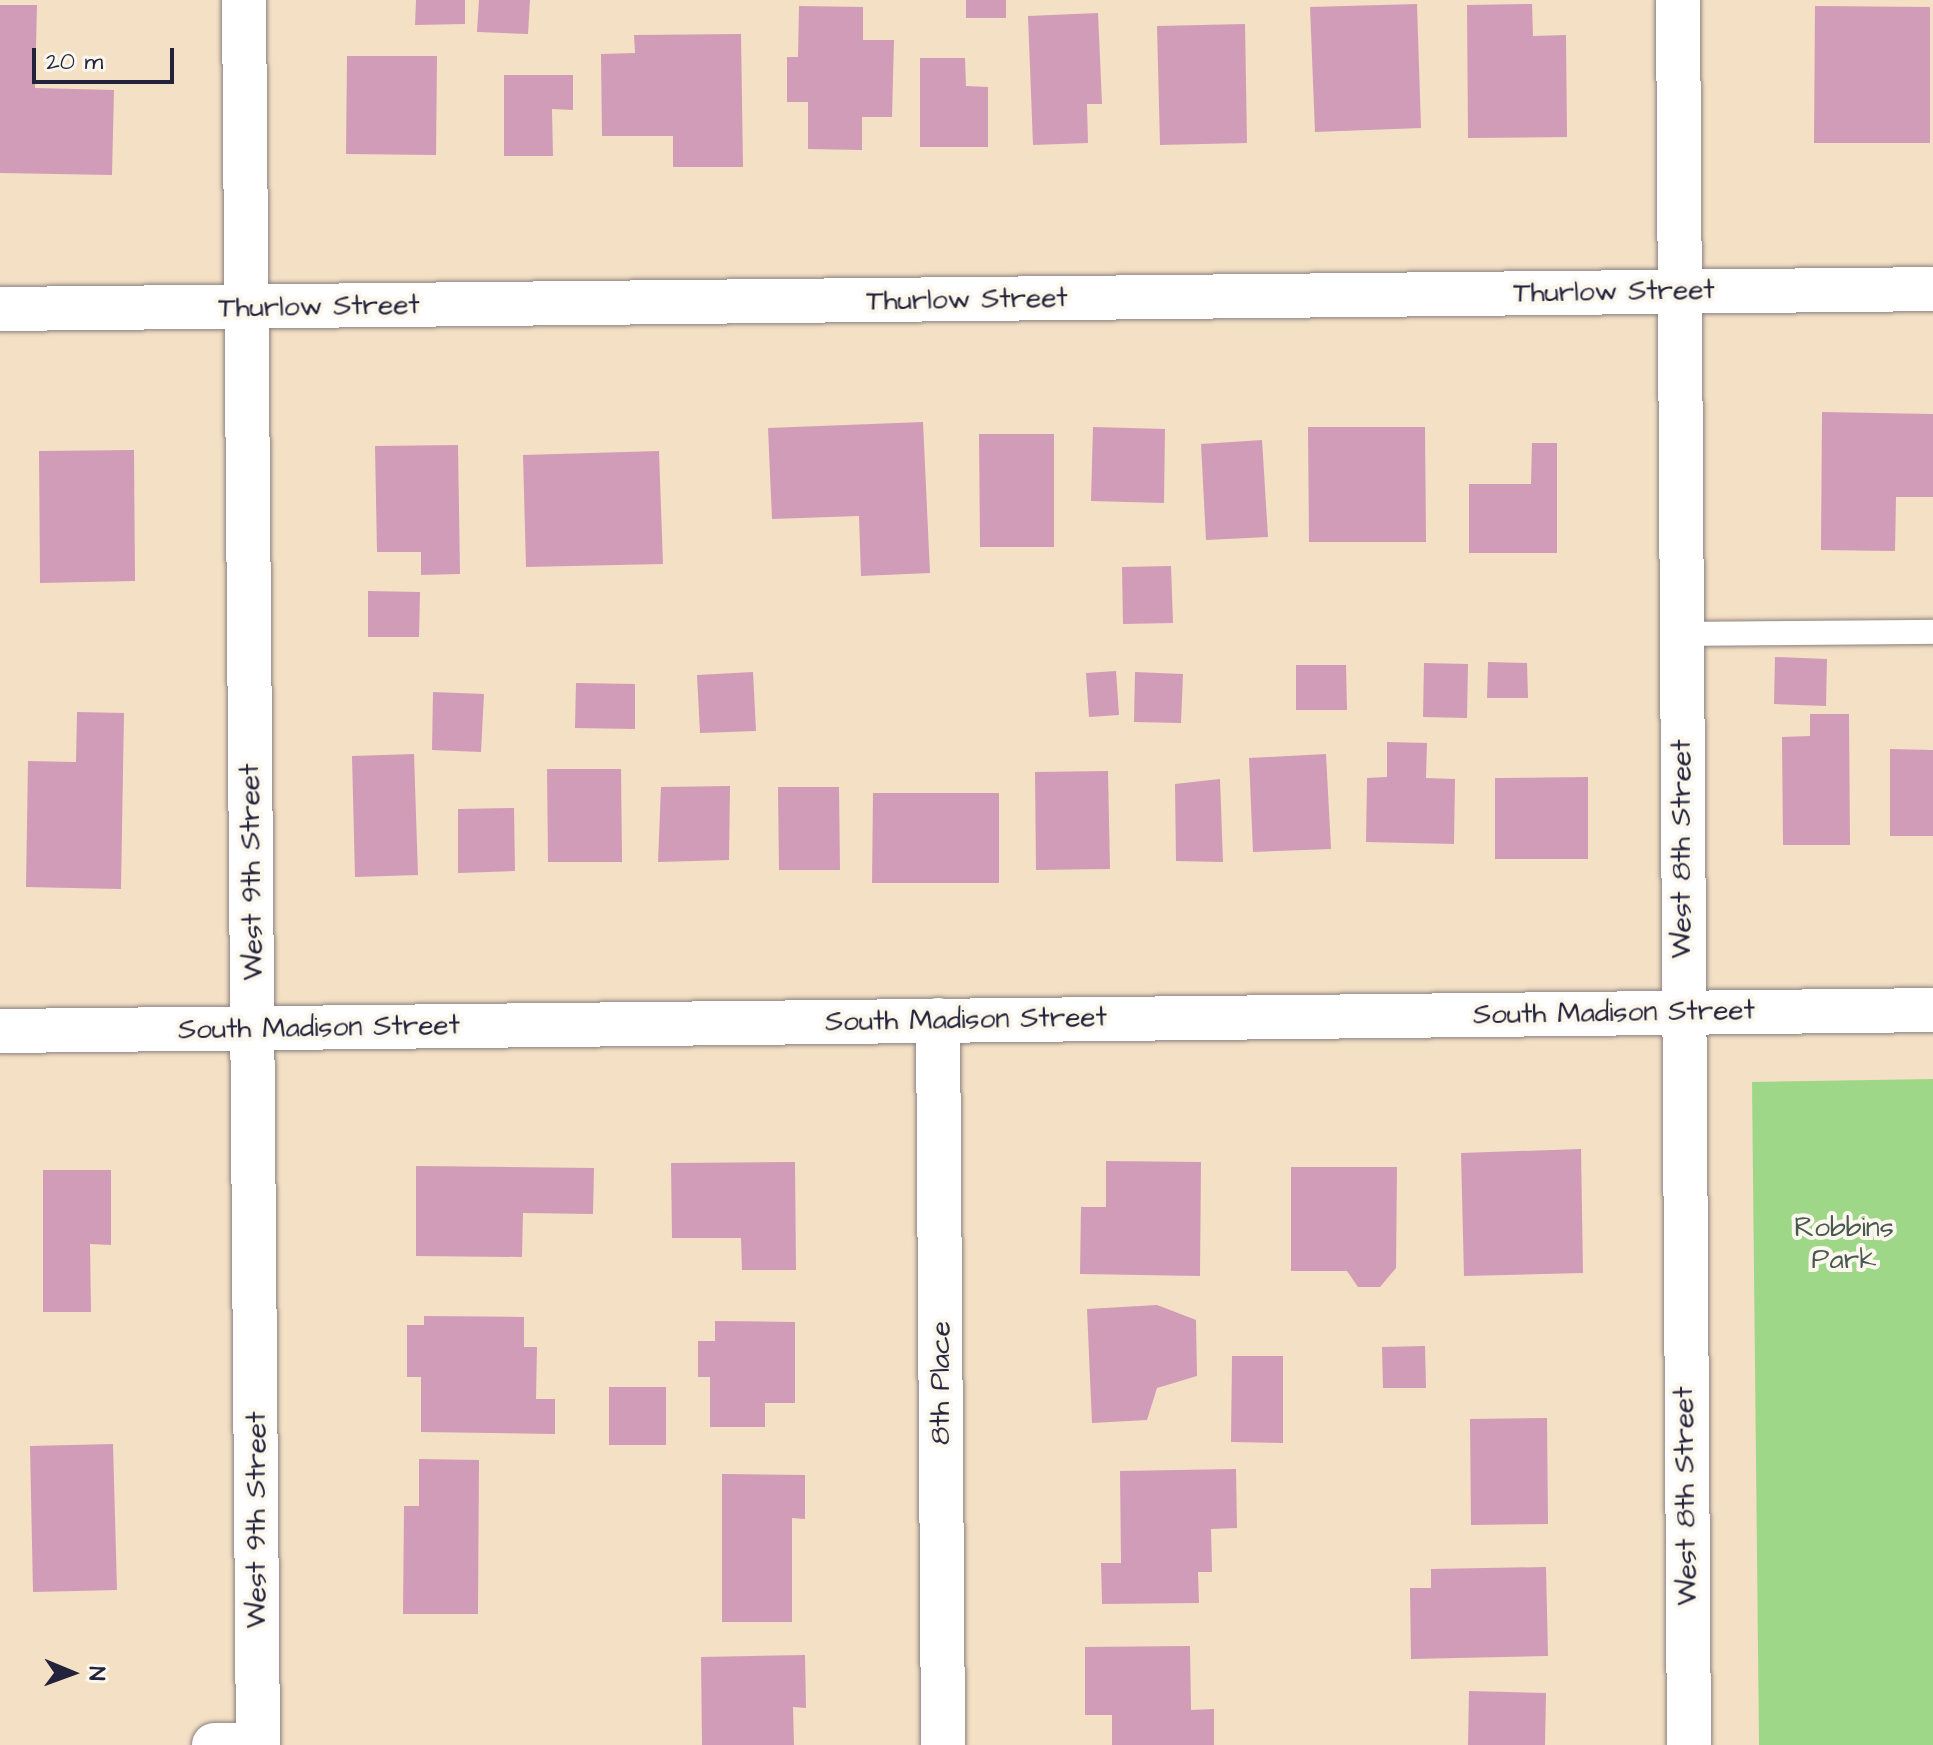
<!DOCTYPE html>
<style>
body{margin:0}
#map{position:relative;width:1933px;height:1745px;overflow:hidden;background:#f4e0c4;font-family:"Architects Daughter",sans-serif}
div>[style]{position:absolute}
.green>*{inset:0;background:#9fd789}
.building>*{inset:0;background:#d19cb8}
.roads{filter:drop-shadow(0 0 2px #8b8180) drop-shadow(0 0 2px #8b8180)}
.lane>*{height:24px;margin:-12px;padding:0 12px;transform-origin:12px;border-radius:12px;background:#fff}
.street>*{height:44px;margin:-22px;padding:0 22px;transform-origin:22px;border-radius:22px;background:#fff}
.secondary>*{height:44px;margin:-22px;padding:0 22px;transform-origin:22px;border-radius:22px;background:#fff}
span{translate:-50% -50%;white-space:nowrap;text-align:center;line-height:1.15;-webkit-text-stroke:8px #fbf7ec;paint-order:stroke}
.street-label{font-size:28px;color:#22223b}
.park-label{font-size:28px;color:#485852}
.north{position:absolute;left:32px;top:1633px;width:80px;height:80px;-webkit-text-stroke:6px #fbf7ec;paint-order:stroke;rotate:91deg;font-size:22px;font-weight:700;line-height:32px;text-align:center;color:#22223b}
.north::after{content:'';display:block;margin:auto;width:28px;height:36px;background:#22223b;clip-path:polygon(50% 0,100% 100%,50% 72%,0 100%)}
.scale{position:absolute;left:32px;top:48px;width:142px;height:36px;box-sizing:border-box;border:4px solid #22223b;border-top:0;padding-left:10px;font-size:24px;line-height:28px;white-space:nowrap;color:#22223b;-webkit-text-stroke:6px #fbf7ec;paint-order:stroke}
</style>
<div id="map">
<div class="green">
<div style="clip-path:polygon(1933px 1079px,1933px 1745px,1759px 1745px,1752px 1082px)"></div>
</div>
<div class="building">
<div style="clip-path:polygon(416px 0,465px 0,465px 24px,415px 25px)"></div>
<div style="clip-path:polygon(479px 0,530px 0,528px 34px,477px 32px)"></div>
<div style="clip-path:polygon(966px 0,1006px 0,1006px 18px,966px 18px)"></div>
<div style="clip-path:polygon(1417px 4px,1421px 128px,1315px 132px,1310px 7px)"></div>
<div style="clip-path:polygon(1532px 4px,1533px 36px,1566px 35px,1567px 137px,1468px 138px,1467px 5px)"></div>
<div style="clip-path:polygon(0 5px,37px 5px,35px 88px,114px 90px,112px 175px,0 173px)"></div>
<div style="clip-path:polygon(799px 6px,863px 7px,863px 40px,894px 40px,892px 117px,862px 117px,862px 150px,808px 149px,808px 102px,787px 102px,787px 57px,798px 57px)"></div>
<div style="clip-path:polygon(1815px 6px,1930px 7px,1930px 143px,1814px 143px)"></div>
<div style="clip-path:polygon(1098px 13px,1102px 104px,1087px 104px,1088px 143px,1033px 145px,1028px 16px)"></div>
<div style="clip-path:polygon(1245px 24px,1247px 143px,1160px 145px,1157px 26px)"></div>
<div style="clip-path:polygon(741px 34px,743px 167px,673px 167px,673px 136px,602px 136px,601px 54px,635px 53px,634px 35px)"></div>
<div style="clip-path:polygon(347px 56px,437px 56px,436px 155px,346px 154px)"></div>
<div style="clip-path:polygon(920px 58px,965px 58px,966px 86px,988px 87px,988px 147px,920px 147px)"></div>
<div style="clip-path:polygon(504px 75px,573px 75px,573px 110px,552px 109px,553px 156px,504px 156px)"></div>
<div style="clip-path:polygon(1822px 412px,1933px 414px,1933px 497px,1896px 497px,1895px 551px,1821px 550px)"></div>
<div style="clip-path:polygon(923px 422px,930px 573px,861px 576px,859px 516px,772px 519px,768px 428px)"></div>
<div style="clip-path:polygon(1093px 427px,1165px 429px,1164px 503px,1091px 501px)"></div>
<div style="clip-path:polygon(1308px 427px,1425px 427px,1426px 542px,1309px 542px)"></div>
<div style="clip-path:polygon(979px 434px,1054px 434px,1054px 547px,980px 547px)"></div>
<div style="clip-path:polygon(1262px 440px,1268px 537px,1206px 540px,1201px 444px)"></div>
<div style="clip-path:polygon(1532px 443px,1557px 443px,1557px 553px,1469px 553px,1469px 484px,1531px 484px)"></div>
<div style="clip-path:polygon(458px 445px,460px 574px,421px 575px,421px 552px,377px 552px,375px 446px)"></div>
<div style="clip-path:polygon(134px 450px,135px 581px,40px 583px,39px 451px)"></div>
<div style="clip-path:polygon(659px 451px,663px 564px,526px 567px,523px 455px)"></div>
<div style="clip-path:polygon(1171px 566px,1173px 623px,1123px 624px,1122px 567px)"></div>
<div style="clip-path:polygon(368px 591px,420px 592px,419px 637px,368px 637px)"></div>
<div style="clip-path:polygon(1775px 657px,1827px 659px,1826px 706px,1774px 704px)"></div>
<div style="clip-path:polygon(1488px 662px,1527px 663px,1528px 698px,1487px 698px)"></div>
<div style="clip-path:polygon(1424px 663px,1468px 664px,1467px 718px,1423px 717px)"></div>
<div style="clip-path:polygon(1296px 665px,1346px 665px,1347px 710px,1296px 710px)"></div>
<div style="clip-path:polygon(1116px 671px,1119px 715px,1089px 717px,1086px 673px)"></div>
<div style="clip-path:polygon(753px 672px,756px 731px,700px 733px,697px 675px)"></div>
<div style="clip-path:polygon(1135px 672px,1183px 674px,1181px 723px,1134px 722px)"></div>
<div style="clip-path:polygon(576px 683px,635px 684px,635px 729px,575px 728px)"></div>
<div style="clip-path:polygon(433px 692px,484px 694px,481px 752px,432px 750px)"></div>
<div style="clip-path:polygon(77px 712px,124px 713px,121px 889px,26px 887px,28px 761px,76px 762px)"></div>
<div style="clip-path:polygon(1810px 714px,1849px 714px,1850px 845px,1783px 845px,1782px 737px,1810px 736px)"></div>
<div style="clip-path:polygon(1387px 742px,1427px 743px,1426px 778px,1455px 779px,1454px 844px,1366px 842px,1367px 778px,1387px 777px)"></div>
<div style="clip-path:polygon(1890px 749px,1933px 750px,1933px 836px,1890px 836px)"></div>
<div style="clip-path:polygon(414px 754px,418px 875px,355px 877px,352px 756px)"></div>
<div style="clip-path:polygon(1326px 754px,1331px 849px,1253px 852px,1249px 758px)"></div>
<div style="clip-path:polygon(547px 769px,621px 769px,622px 862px,548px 862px)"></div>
<div style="clip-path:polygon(1108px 771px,1110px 869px,1036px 870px,1035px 772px)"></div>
<div style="clip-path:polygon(1588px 777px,1588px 859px,1495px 859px,1495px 778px)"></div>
<div style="clip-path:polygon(1220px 779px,1223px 862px,1176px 861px,1175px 784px)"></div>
<div style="clip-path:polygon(730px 786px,729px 860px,658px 862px,661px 787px)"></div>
<div style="clip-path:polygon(778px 787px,839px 787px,840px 870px,779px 870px)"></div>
<div style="clip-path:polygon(873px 793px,999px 793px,999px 883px,872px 883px)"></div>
<div style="clip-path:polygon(514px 808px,515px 871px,458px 873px,458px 809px)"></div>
<div style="clip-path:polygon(1581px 1149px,1583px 1273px,1464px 1276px,1461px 1153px)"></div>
<div style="clip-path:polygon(1106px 1161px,1201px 1162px,1200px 1276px,1080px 1274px,1081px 1207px,1106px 1207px)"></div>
<div style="clip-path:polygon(795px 1162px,796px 1270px,742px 1270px,741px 1238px,672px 1238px,671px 1163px)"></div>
<div style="clip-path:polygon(416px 1166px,594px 1168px,593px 1214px,523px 1213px,522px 1257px,416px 1256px)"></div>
<div style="clip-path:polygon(1291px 1167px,1397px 1167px,1396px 1268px,1380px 1287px,1358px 1287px,1347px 1271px,1291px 1271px)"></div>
<div style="clip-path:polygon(43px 1170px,111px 1170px,111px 1245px,90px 1244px,91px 1312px,43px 1312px)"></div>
<div style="clip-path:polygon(1157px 1305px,1196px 1320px,1197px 1376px,1157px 1388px,1147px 1420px,1092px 1423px,1087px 1309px)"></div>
<div style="clip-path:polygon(424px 1316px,524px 1317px,524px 1347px,537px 1347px,536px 1399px,555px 1399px,555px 1434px,421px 1432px,421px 1377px,407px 1377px,407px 1325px,424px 1325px)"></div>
<div style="clip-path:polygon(715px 1321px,795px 1322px,795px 1403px,765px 1403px,765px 1427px,710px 1427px,710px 1377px,698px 1377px,698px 1341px,715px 1341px)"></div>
<div style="clip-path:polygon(1425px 1346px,1426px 1388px,1383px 1388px,1382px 1347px)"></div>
<div style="clip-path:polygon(1232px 1356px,1283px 1356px,1283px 1443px,1231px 1442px)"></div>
<div style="clip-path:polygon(609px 1387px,666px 1387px,666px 1445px,609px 1445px)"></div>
<div style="clip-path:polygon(1547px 1418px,1548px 1524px,1471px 1525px,1470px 1419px)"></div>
<div style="clip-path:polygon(113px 1444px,117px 1590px,33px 1592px,30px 1446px)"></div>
<div style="clip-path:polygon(419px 1459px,479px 1460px,478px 1614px,403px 1614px,404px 1506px,419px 1506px)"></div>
<div style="clip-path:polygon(1236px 1469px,1237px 1528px,1211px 1529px,1212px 1572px,1198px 1572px,1199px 1603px,1102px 1604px,1101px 1563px,1121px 1563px,1120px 1471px)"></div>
<div style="clip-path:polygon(722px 1474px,805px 1475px,805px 1519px,792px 1518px,792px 1622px,722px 1622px)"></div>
<div style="clip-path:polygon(1546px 1567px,1548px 1656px,1411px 1659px,1410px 1588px,1431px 1588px,1431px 1569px)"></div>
<div style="clip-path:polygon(1190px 1646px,1191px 1710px,1214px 1709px,1214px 1745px,1112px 1745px,1112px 1715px,1085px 1715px,1085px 1647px)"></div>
<div style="clip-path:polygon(805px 1655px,806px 1708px,793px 1707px,794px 1745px,702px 1745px,701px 1657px)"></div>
<div style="clip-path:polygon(1469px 1691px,1546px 1693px,1545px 1745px,1468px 1745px)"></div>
</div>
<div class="roads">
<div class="lane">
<div style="left:1684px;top:634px;width:249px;rotate:-0.5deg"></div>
</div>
<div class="street">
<div style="left:244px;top:0;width:1745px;rotate:89.54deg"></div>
<div style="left:1678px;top:0;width:1745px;rotate:89.64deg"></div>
<div style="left:0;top:309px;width:1933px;rotate:-0.59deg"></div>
<div style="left:938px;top:1020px;width:725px;rotate:89.6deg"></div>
<div style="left:214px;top:1745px;width:44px"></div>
</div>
<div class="secondary">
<div style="left:0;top:1031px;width:1933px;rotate:-0.62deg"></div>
</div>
</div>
<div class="street-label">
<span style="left:1614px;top:292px;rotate:-1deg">Thurlow Street</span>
<span style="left:967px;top:300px;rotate:-1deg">Thurlow Street</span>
<span style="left:319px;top:307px;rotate:-1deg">Thurlow Street</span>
<span style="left:1682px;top:849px;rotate:-90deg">West 8th Street</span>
<span style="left:252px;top:872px;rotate:-91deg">West 9th Street</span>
<span style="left:1614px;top:1013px;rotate:-1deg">South Madison Street</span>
<span style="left:966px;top:1020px;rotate:-1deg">South Madison Street</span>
<span style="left:319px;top:1028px;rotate:-1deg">South Madison Street</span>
<span style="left:941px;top:1383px;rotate:-90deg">8th Place</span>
<span style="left:1686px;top:1496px;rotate:-91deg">West 8th Street</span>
<span style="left:257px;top:1520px;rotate:-90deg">West 9th Street</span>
</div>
<div class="park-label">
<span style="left:1844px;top:1244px">Robbins<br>Park</span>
</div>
<div class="north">N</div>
<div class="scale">20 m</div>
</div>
